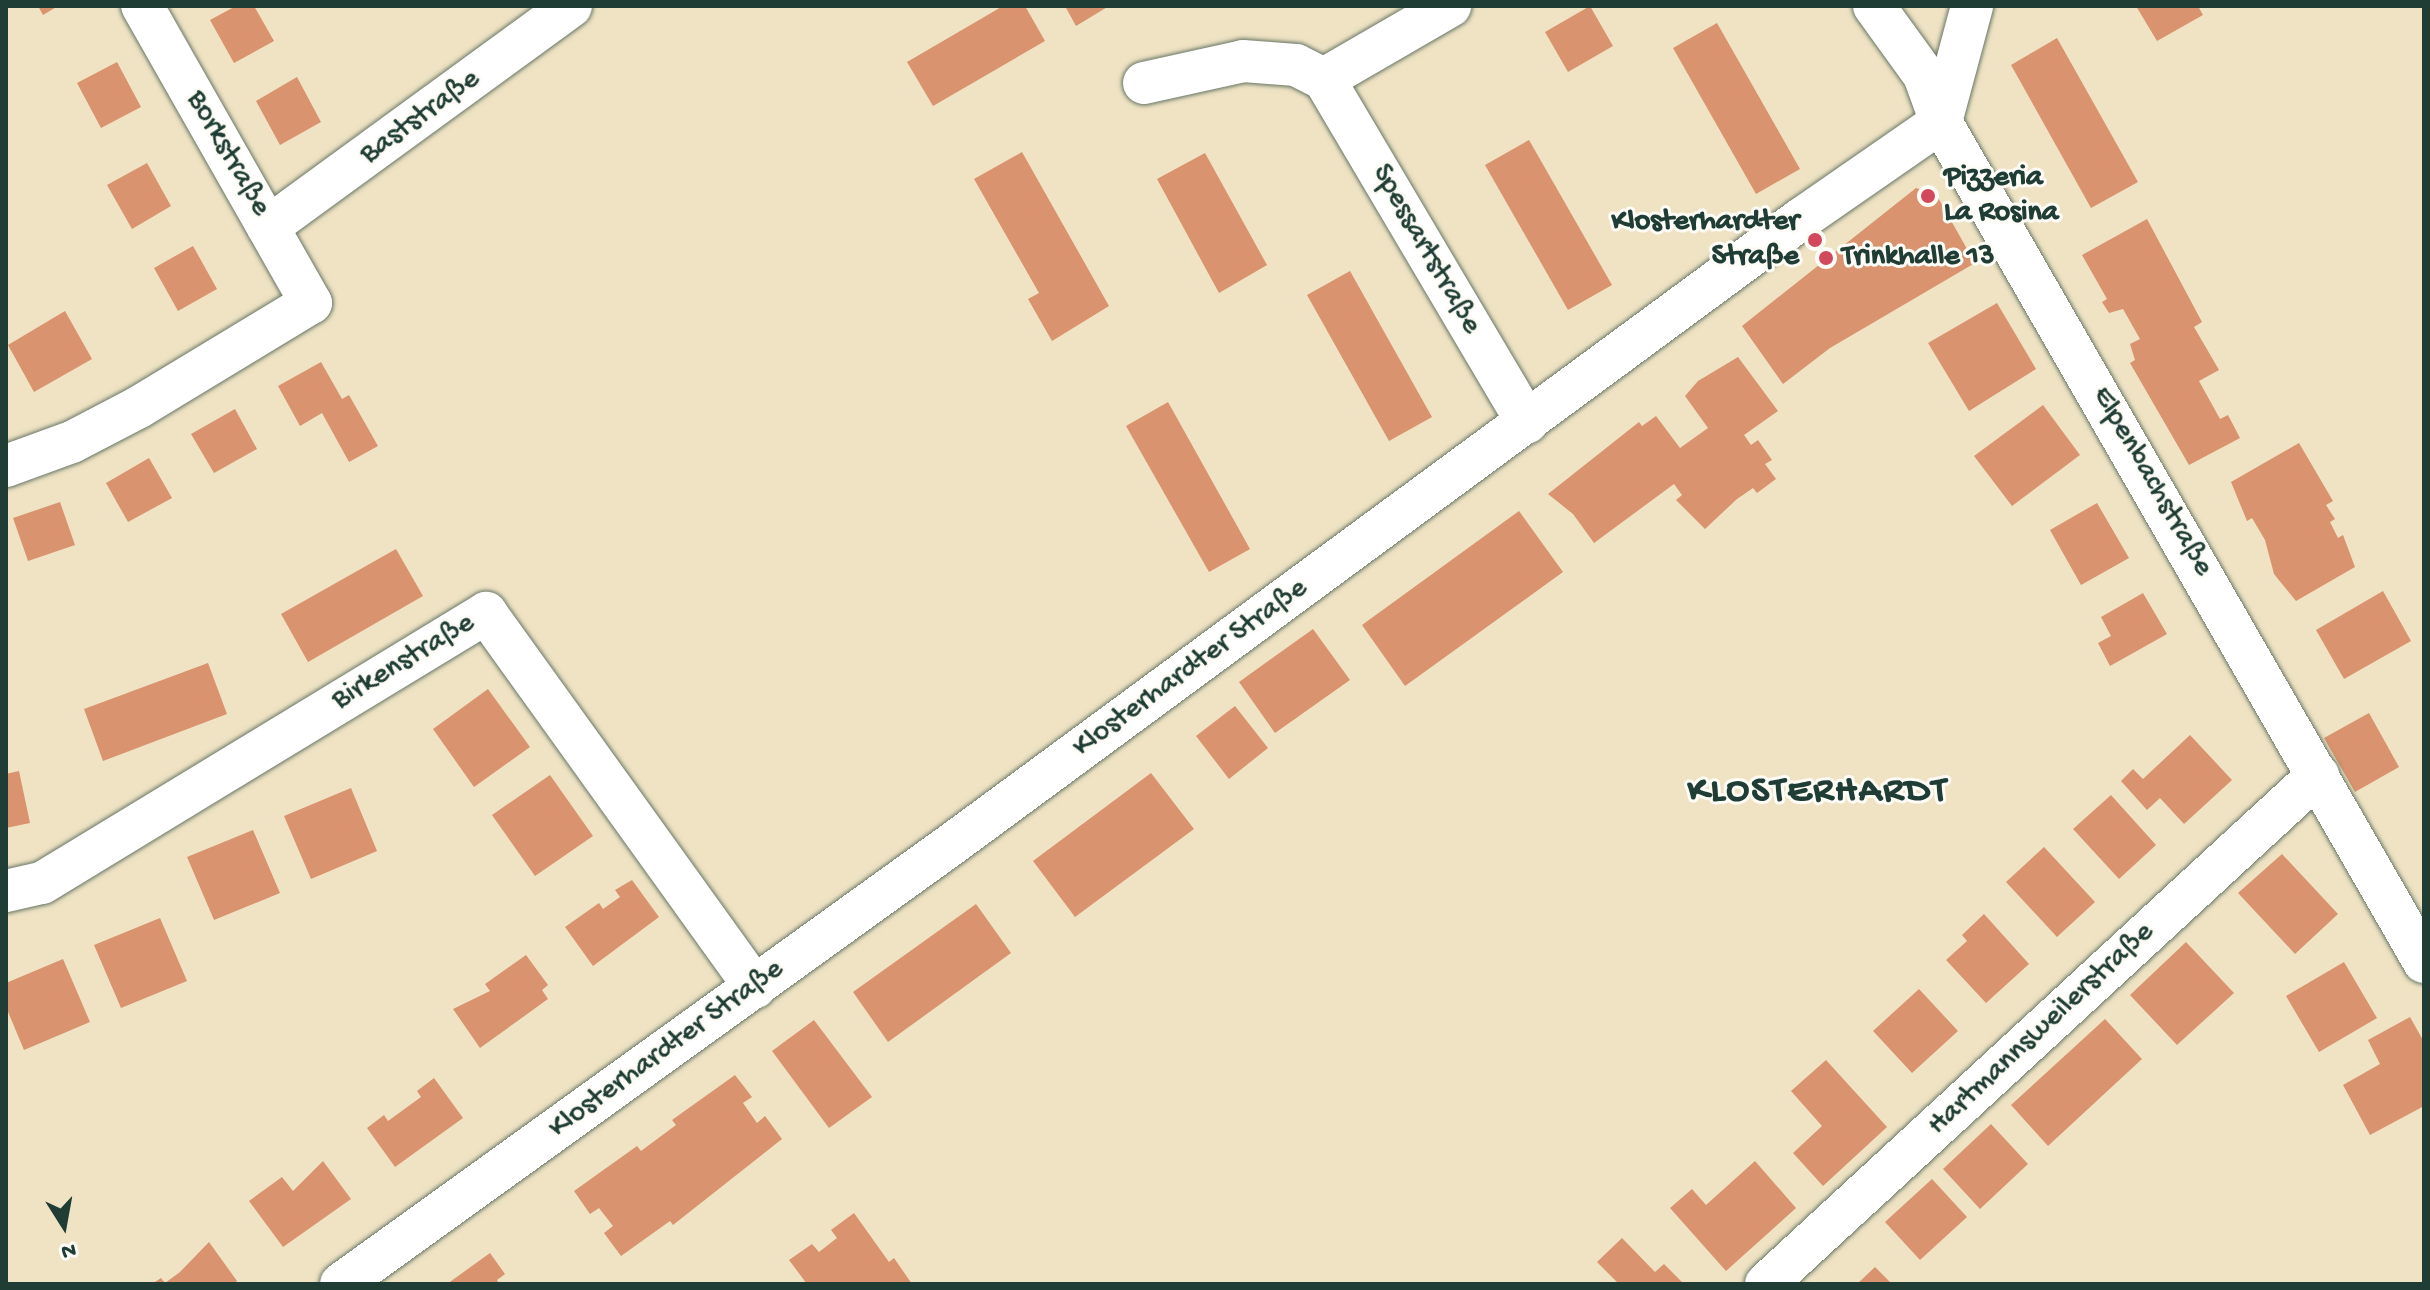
<!DOCTYPE html>
<meta charset="utf-8">
<style>
body{margin:0}
#map{position:relative;width:2430px;height:1290px;overflow:hidden;background:#efe3c4;font-family:"Gochi Hand",sans-serif}
div>[style]{position:absolute}
.building>*{inset:0;background:#d9936e}
.roads{filter:drop-shadow(0 0 2px #687766) drop-shadow(0 0 2px #687766)}
.minor>*{height:42px;margin:-21px;padding:0 21px;transform-origin:21px;border-radius:21px;background:#fff}
.dots>*{width:22px;height:22px;translate:-50% -50%;box-sizing:border-box;border:4px solid #fdfcf7;border-radius:50%}
span{translate:-50% -50%;white-space:nowrap;text-align:center;line-height:1.15;-webkit-text-stroke:6px #fdfcf7;paint-order:stroke}
.street-label{font-size:30px;color:#1f3d34}
.poi-label{font-size:30px;color:#1f3d34;font-weight:700}
.left{translate:0 -50%;text-align:left}
.right{translate:-100% -50%;text-align:right}
.district-label{font-size:38px;color:#1f3d34;font-weight:700;letter-spacing:2px}
.frame{position:absolute;inset:0;border:8px solid #1f3d34;pointer-events:none}
.north{position:absolute;left:24px;top:1186px;width:80px;height:80px;-webkit-text-stroke:6px #fdfcf7;paint-order:stroke;rotate:169deg;font-size:22px;font-weight:700;line-height:32px;text-align:center;color:#1f3d34}
.north::after{content:'';display:block;margin:auto;width:28px;height:36px;background:#1f3d34;clip-path:polygon(50% 0,100% 100%,50% 72%,0 100%)}
</style>
<div id="map">
<div class="building">
<div style="clip-path:polygon(38px 6px,58px 6px,43px 15px)"></div>
<div style="clip-path:polygon(236px 6px,254px 6px,274px 41px,234px 63px,210px 20px)"></div>
<div style="clip-path:polygon(1003px 6px,1025px 6px,1045px 41px,933px 106px,907px 62px)"></div>
<div style="clip-path:polygon(1065px 6px,1109px 6px,1076px 26px)"></div>
<div style="clip-path:polygon(1590px 6px,1613px 46px,1568px 72px,1545px 32px)"></div>
<div style="clip-path:polygon(2136px 6px,2198px 6px,2203px 15px,2157px 41px)"></div>
<div style="clip-path:polygon(1717px 23px,1800px 169px,1756px 194px,1673px 48px)"></div>
<div style="clip-path:polygon(2057px 38px,2138px 182px,2091px 208px,2011px 65px)"></div>
<div style="clip-path:polygon(117px 62px,141px 107px,101px 128px,77px 83px)"></div>
<div style="clip-path:polygon(297px 77px,321px 122px,280px 145px,256px 101px)"></div>
<div style="clip-path:polygon(1529px 140px,1612px 285px,1568px 310px,1485px 165px)"></div>
<div style="clip-path:polygon(1022px 152px,1109px 306px,1052px 341px,1028px 299px,1039px 293px,974px 179px)"></div>
<div style="clip-path:polygon(1205px 153px,1267px 265px,1219px 293px,1157px 179px)"></div>
<div style="clip-path:polygon(147px 163px,171px 206px,132px 229px,107px 185px)"></div>
<div style="clip-path:polygon(1916px 188px,1936px 194px,1975px 263px,1830px 348px,1783px 384px,1742px 326px)"></div>
<div style="clip-path:polygon(2147px 219px,2202px 322px,2194px 327px,2219px 370px,2199px 381px,2220px 419px,2228px 415px,2240px 438px,2189px 465px,2130px 363px,2135px 360px,2130px 344px,2140px 339px,2123px 309px,2109px 313px,2102px 302px,2107px 299px,2082px 255px)"></div>
<div style="clip-path:polygon(193px 246px,217px 289px,178px 311px,154px 268px)"></div>
<div style="clip-path:polygon(1350px 271px,1432px 417px,1389px 441px,1307px 295px)"></div>
<div style="clip-path:polygon(1997px 303px,2036px 369px,1969px 411px,1928px 343px)"></div>
<div style="clip-path:polygon(65px 311px,92px 359px,34px 392px,8px 345px)"></div>
<div style="clip-path:polygon(1738px 357px,1778px 411px,1744px 435px,1751px 445px,1758px 440px,1772px 460px,1765px 464px,1776px 479px,1757px 493px,1753px 488px,1737px 499px,1705px 529px,1676px 500px,1682px 495px,1674px 484px,1594px 543px,1573px 514px,1548px 494px,1639px 422px,1642px 426px,1656px 416px,1680px 448px,1708px 428px,1685px 396px,1698px 381px)"></div>
<div style="clip-path:polygon(321px 362px,342px 399px,349px 395px,378px 446px,349px 462px,322px 413px,300px 426px,278px 386px)"></div>
<div style="clip-path:polygon(1168px 402px,1250px 549px,1209px 572px,1126px 426px)"></div>
<div style="clip-path:polygon(2043px 405px,2080px 455px,2012px 506px,1974px 456px)"></div>
<div style="clip-path:polygon(235px 409px,257px 449px,214px 473px,191px 434px)"></div>
<div style="clip-path:polygon(2299px 443px,2333px 501px,2326px 505px,2335px 519px,2330px 522px,2338px 538px,2343px 535px,2355px 567px,2296px 601px,2274px 574px,2265px 540px,2252px 518px,2247px 521px,2231px 482px)"></div>
<div style="clip-path:polygon(149px 458px,172px 498px,128px 522px,106px 483px)"></div>
<div style="clip-path:polygon(60px 502px,75px 545px,28px 561px,13px 518px)"></div>
<div style="clip-path:polygon(2097px 503px,2129px 558px,2081px 585px,2050px 530px)"></div>
<div style="clip-path:polygon(1519px 511px,1563px 572px,1405px 686px,1362px 625px)"></div>
<div style="clip-path:polygon(396px 549px,423px 596px,308px 662px,281px 614px)"></div>
<div style="clip-path:polygon(2383px 591px,2411px 641px,2344px 679px,2316px 630px)"></div>
<div style="clip-path:polygon(2143px 593px,2167px 634px,2110px 666px,2098px 643px,2111px 636px,2101px 617px)"></div>
<div style="clip-path:polygon(1313px 629px,1350px 680px,1275px 733px,1239px 682px)"></div>
<div style="clip-path:polygon(208px 663px,227px 714px,103px 761px,84px 709px)"></div>
<div style="clip-path:polygon(488px 689px,530px 747px,474px 787px,433px 729px)"></div>
<div style="clip-path:polygon(1235px 706px,1268px 748px,1229px 779px,1196px 736px)"></div>
<div style="clip-path:polygon(2369px 713px,2399px 767px,2355px 792px,2324px 738px)"></div>
<div style="clip-path:polygon(2190px 735px,2232px 780px,2184px 824px,2160px 798px,2147px 810px,2121px 781px,2133px 769px,2143px 779px)"></div>
<div style="clip-path:polygon(19px 771px,30px 823px,6px 828px,6px 774px)"></div>
<div style="clip-path:polygon(1151px 773px,1194px 829px,1075px 917px,1033px 861px)"></div>
<div style="clip-path:polygon(550px 775px,593px 836px,535px 876px,492px 815px)"></div>
<div style="clip-path:polygon(351px 788px,377px 851px,311px 879px,284px 816px)"></div>
<div style="clip-path:polygon(2111px 795px,2156px 845px,2119px 879px,2073px 829px)"></div>
<div style="clip-path:polygon(253px 830px,280px 893px,214px 920px,187px 857px)"></div>
<div style="clip-path:polygon(2044px 847px,2095px 902px,2057px 937px,2006px 882px)"></div>
<div style="clip-path:polygon(2282px 854px,2338px 914px,2295px 954px,2238px 893px)"></div>
<div style="clip-path:polygon(632px 880px,659px 917px,593px 966px,565px 927px,599px 903px,603px 909px,620px 897px,615px 890px)"></div>
<div style="clip-path:polygon(976px 904px,1011px 953px,888px 1042px,853px 992px)"></div>
<div style="clip-path:polygon(1984px 914px,2029px 964px,1986px 1003px,1946px 960px,1967px 941px,1962px 935px)"></div>
<div style="clip-path:polygon(160px 918px,187px 981px,121px 1008px,94px 945px)"></div>
<div style="clip-path:polygon(2186px 942px,2234px 993px,2177px 1045px,2130px 995px)"></div>
<div style="clip-path:polygon(526px 955px,548px 985px,542px 990px,548px 999px,480px 1048px,453px 1009px,490px 991px,485px 984px)"></div>
<div style="clip-path:polygon(63px 959px,90px 1022px,24px 1050px,6px 1007px,6px 983px)"></div>
<div style="clip-path:polygon(2344px 962px,2377px 1018px,2319px 1052px,2286px 996px)"></div>
<div style="clip-path:polygon(1919px 989px,1958px 1031px,1912px 1073px,1873px 1031px)"></div>
<div style="clip-path:polygon(2410px 1017px,2424px 1042px,2424px 1106px,2370px 1135px,2343px 1085px,2380px 1064px,2368px 1040px)"></div>
<div style="clip-path:polygon(2105px 1019px,2142px 1059px,2048px 1146px,2011px 1105px)"></div>
<div style="clip-path:polygon(814px 1020px,872px 1097px,829px 1128px,772px 1051px)"></div>
<div style="clip-path:polygon(1826px 1060px,1887px 1127px,1823px 1186px,1793px 1153px,1822px 1126px,1791px 1091px)"></div>
<div style="clip-path:polygon(735px 1075px,752px 1097px,743px 1103px,757px 1123px,765px 1116px,782px 1139px,673px 1225px,670px 1221px,621px 1256px,604px 1233px,613px 1226px,599px 1208px,590px 1214px,574px 1191px,637px 1146px,641px 1151px,676px 1125px,672px 1120px)"></div>
<div style="clip-path:polygon(434px 1078px,463px 1118px,395px 1167px,367px 1128px,384px 1115px,388px 1121px,421px 1097px,417px 1091px)"></div>
<div style="clip-path:polygon(1991px 1124px,2028px 1164px,1980px 1209px,1943px 1169px)"></div>
<div style="clip-path:polygon(323px 1161px,351px 1199px,283px 1247px,249px 1201px,282px 1177px,293px 1191px)"></div>
<div style="clip-path:polygon(1755px 1161px,1796px 1208px,1726px 1271px,1670px 1208px,1692px 1189px,1706px 1205px)"></div>
<div style="clip-path:polygon(1932px 1179px,1967px 1217px,1920px 1260px,1885px 1222px)"></div>
<div style="clip-path:polygon(854px 1213px,889px 1262px,894px 1258px,912px 1284px,807px 1284px,789px 1260px,812px 1244px,819px 1252px,837px 1238px,831px 1230px)"></div>
<div style="clip-path:polygon(1622px 1238px,1655px 1272px,1664px 1264px,1684px 1284px,1619px 1284px,1597px 1262px)"></div>
<div style="clip-path:polygon(209px 1242px,237px 1281px,233px 1284px,152px 1284px,161px 1278px,165px 1283px,180px 1272px)"></div>
<div style="clip-path:polygon(490px 1253px,505px 1274px,497px 1280px,499px 1284px,447px 1284px)"></div>
<div style="clip-path:polygon(1875px 1267px,1892px 1284px,1857px 1284px)"></div>
</div>
<div class="roads">
<div class="minor">
<div style="left:1874px;top:6px;width:85px;rotate:54.1deg"></div>
<div style="left:1924px;top:75px;width:50px;rotate:70.1deg"></div>
<div style="left:1941px;top:122px;width:969px;rotate:60.1deg"></div>
<div style="left:1324px;top:79px;width:146px;rotate:-30.1deg"></div>
<div style="left:1144px;top:83px;width:101px;rotate:-12.5deg"></div>
<div style="left:1243px;top:61px;width:53px;rotate:4.3deg"></div>
<div style="left:1296px;top:65px;width:31px;rotate:27deg"></div>
<div style="left:1324px;top:79px;width:399px;rotate:59.4deg"></div>
<div style="left:268px;top:227px;width:375px;rotate:-36.1deg"></div>
<div style="left:6px;top:466px;width:70px;rotate:-20deg"></div>
<div style="left:72px;top:442px;width:76px;rotate:-27.6deg"></div>
<div style="left:139px;top:407px;width:201px;rotate:-31.2deg"></div>
<div style="left:311px;top:303px;width:342px;rotate:-119.6deg"></div>
<div style="left:6px;top:891px;width:37px;rotate:-13deg"></div>
<div style="left:42px;top:883px;width:520px;rotate:-31.3deg"></div>
<div style="left:486px;top:613px;width:461px;rotate:54.3deg"></div>
<div style="left:341px;top:1284px;width:753px;rotate:-35.76deg"></div>
<div style="left:952px;top:844px;width:1054px;rotate:-36.36deg"></div>
<div style="left:1801px;top:219px;width:170px;rotate:-34.7deg"></div>
<div style="left:1941px;top:122px;width:120px;rotate:-75deg"></div>
<div style="left:1766px;top:1284px;width:751px;rotate:-42.68deg"></div>
</div>
</div>
<div class="dots">
<div style="left:1928px;top:196px;background:#d1495b"></div>
<div style="left:1815px;top:240px;background:#d1495b"></div>
<div style="left:1826px;top:258px;background:#d1495b"></div>
</div>
<div class="street-label">
<span style="left:421px;top:118px;rotate:-36deg">Baststraße</span>
<span style="left:227px;top:154px;rotate:60deg">Borkstraße</span>
<span style="left:1425px;top:250px;rotate:60deg">Spessartstraße</span>
<span style="left:2151px;top:482px;rotate:60deg">Elpenbachstraße</span>
<span style="left:404px;top:663px;rotate:-31deg">Birkenstraße</span>
<span style="left:1191px;top:669px;rotate:-36deg">Klosterhardter Straße</span>
<span style="left:2042px;top:1030px;rotate:-43deg">Hartmannsweilerstraße</span>
<span style="left:667px;top:1050px;rotate:-36deg">Klosterhardter Straße</span>
</div>
<div class="poi-label">
<span class="left" style="left:1944px;top:196px">Pizzeria<br>La Rosina</span>
<span class="right" style="left:1799px;top:240px">Klosterhardter<br>Straße</span>
<span class="left" style="left:1842px;top:258px">Trinkhalle 13</span>
</div>
<div class="district-label">
<span style="left:1818px;top:793px">KLOSTERHARDT</span>
</div>
<div class="frame"></div>
<div class="north">N</div>
</div>
